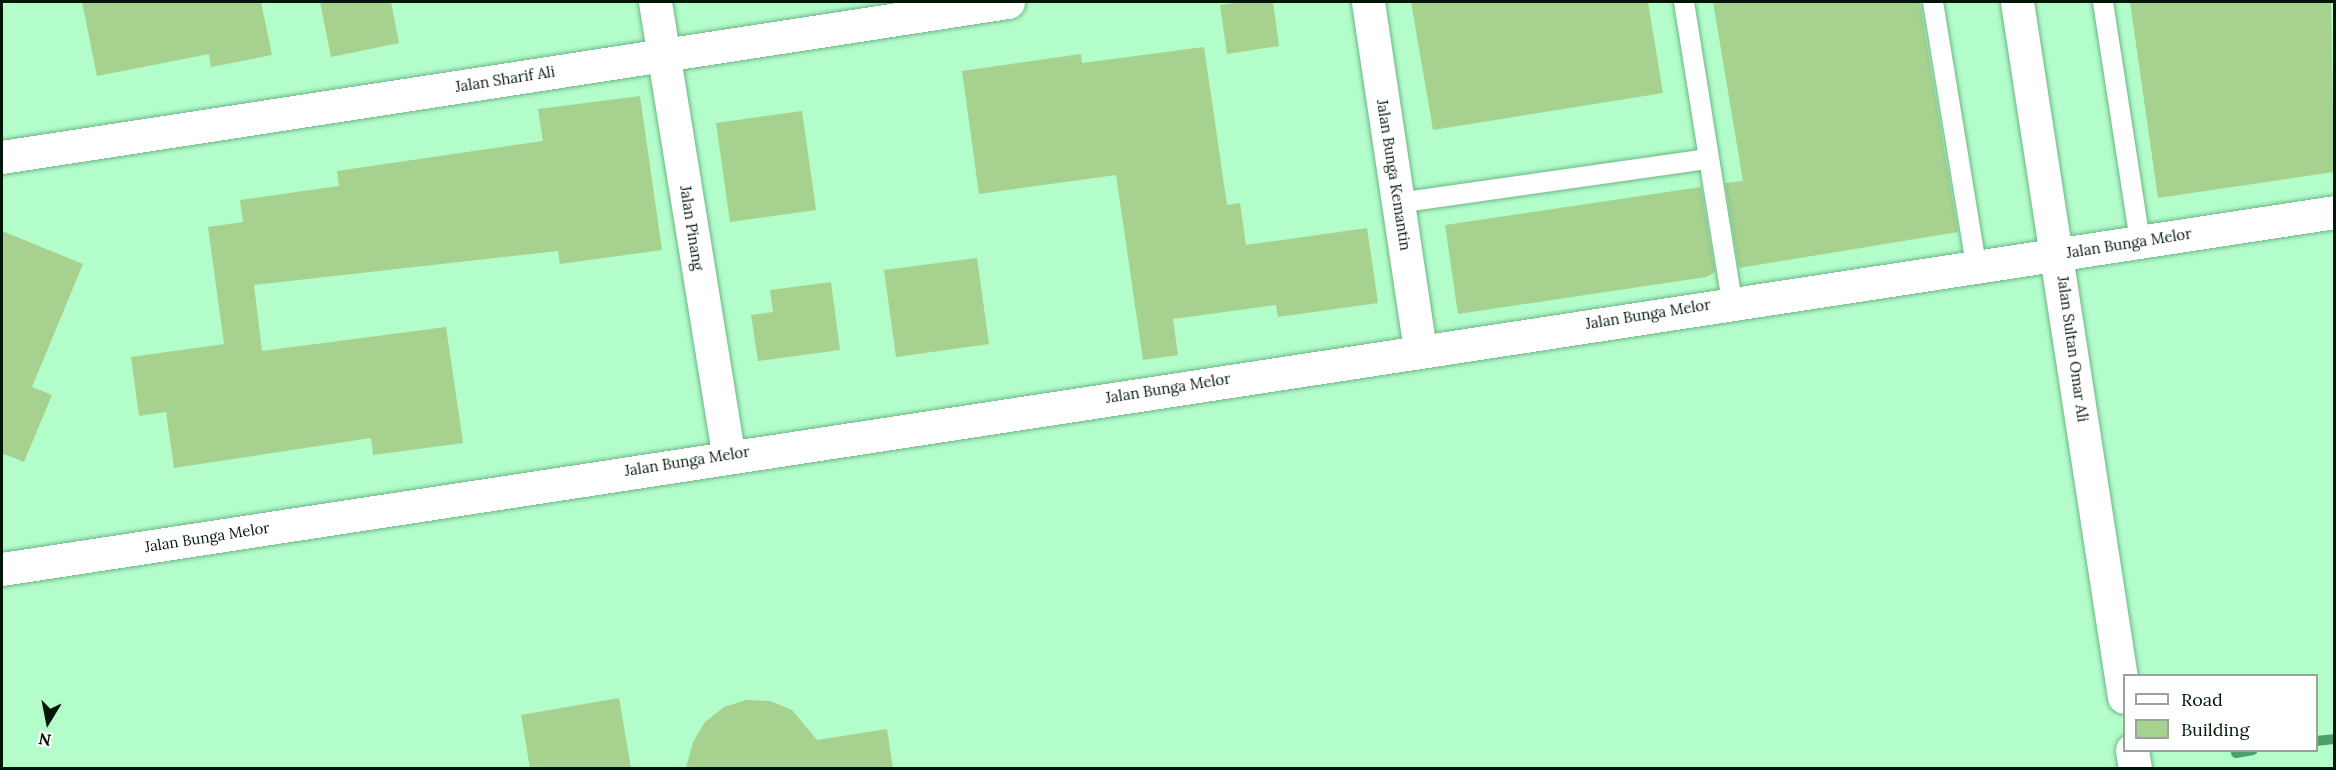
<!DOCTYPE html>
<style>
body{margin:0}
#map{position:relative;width:2336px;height:770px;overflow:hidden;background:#b3fdcb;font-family:Lora,serif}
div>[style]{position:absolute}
.stream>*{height:10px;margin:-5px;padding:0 5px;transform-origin:5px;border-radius:5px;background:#4e9f6c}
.building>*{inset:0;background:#a7d18e}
.roads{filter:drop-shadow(0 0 2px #6db586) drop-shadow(0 0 2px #6db586)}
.service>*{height:20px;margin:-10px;padding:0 10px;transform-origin:10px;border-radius:10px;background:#fff}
.minor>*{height:33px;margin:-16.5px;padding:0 16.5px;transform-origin:16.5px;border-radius:16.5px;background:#fff}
span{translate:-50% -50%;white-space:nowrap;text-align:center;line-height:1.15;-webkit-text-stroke:4.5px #fff;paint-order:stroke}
.street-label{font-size:15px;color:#001707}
.frame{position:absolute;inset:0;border:3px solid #001707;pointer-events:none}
.legend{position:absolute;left:2123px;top:674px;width:195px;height:78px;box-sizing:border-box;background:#fff;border:2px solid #99a29c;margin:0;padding:8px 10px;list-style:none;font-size:18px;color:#001707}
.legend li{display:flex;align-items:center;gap:12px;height:30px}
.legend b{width:30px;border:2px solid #99a29c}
.north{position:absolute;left:18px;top:692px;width:60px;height:60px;-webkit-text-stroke:4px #fff;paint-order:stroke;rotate:190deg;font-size:16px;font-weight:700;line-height:24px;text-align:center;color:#001707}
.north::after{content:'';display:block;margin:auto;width:21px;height:27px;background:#001707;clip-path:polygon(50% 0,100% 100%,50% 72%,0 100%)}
</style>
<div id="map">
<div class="stream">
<div style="left:2316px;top:741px;width:18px;rotate:-6deg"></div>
<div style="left:2236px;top:753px;width:17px;rotate:-10deg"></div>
</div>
<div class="building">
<div style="clip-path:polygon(82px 2px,261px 2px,272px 55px,211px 67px,209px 54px,97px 76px)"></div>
<div style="clip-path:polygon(320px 2px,391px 2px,399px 43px,331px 57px)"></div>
<div style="clip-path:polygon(1243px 2px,1273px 2px,1279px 46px,1227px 54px,1220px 5px)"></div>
<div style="clip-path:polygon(1411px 2px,1648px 2px,1663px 93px,1433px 130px)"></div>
<div style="clip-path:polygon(1713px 2px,1920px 2px,1958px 232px,1739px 268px,1725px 183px,1743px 181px)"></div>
<div style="clip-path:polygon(2130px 2px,2331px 2px,2334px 172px,2158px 198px)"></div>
<div style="clip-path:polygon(1204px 47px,1227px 205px,1240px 203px,1246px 245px,1367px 228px,1378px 303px,1278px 317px,1276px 305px,1173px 319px,1178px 355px,1143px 360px,1116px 175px,979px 194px,962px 71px,1081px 54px,1082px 63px)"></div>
<div style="clip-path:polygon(640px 96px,662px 250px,560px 264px,558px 251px,254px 285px,262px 351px,446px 327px,463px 443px,373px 455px,371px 438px,174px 468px,166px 412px,139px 416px,131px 357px,224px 344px,208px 227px,243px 222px,240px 200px,339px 186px,337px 171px,543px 141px,538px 109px)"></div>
<div style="clip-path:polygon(802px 111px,816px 210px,730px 222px,716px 123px)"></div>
<div style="clip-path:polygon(1701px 187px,1715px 272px,1706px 277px,1458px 314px,1445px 225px)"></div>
<div style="clip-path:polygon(2px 231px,83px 264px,32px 387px,52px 395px,24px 462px,4px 454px,2px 459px)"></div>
<div style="clip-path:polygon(977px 258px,989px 344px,896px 357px,884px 270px)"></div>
<div style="clip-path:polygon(831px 282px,840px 350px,758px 361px,751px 315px,773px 312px,770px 290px)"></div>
<div style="clip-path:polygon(619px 698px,631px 768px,530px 768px,521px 715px)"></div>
<div style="clip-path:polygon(746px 700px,770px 701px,792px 710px,817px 740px,887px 729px,893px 768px,686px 768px,693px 742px,705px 722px,724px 707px)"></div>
</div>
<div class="roads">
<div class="service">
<div style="left:1684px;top:2px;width:304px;rotate:80.9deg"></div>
<div style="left:1933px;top:2px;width:267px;rotate:80.7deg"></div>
<div style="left:2103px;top:2px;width:241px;rotate:81.2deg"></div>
<div style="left:1398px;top:203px;width:314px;rotate:-8.1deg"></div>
</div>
<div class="minor">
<div style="left:655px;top:2px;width:459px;rotate:80.8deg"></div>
<div style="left:1368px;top:2px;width:351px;rotate:81.5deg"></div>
<div style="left:2017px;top:2px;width:703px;rotate:81.25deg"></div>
<div style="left:2px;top:157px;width:1018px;rotate:-8.76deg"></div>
<div style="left:2px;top:569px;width:2359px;rotate:-8.7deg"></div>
<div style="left:2132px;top:750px;width:18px;rotate:81deg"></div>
</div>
</div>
<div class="street-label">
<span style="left:505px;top:79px;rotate:-9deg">Jalan Sharif Ali</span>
<span style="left:1394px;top:175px;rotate:81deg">Jalan Bunga Kemantin</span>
<span style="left:692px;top:228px;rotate:81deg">Jalan Pinang</span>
<span style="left:2129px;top:243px;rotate:-9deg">Jalan Bunga Melor</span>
<span style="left:1648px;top:314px;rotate:-9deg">Jalan Bunga Melor</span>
<span style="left:2073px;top:349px;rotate:82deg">Jalan Sultan Omar Ali</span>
<span style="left:1168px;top:388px;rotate:-9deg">Jalan Bunga Melor</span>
<span style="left:687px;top:461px;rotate:-9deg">Jalan Bunga Melor</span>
<span style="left:207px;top:537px;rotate:-9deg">Jalan Bunga Melor</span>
</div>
<div class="frame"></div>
<ul class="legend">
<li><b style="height:8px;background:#fff"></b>Road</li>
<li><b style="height:16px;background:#a7d18e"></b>Building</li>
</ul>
<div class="north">N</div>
</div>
